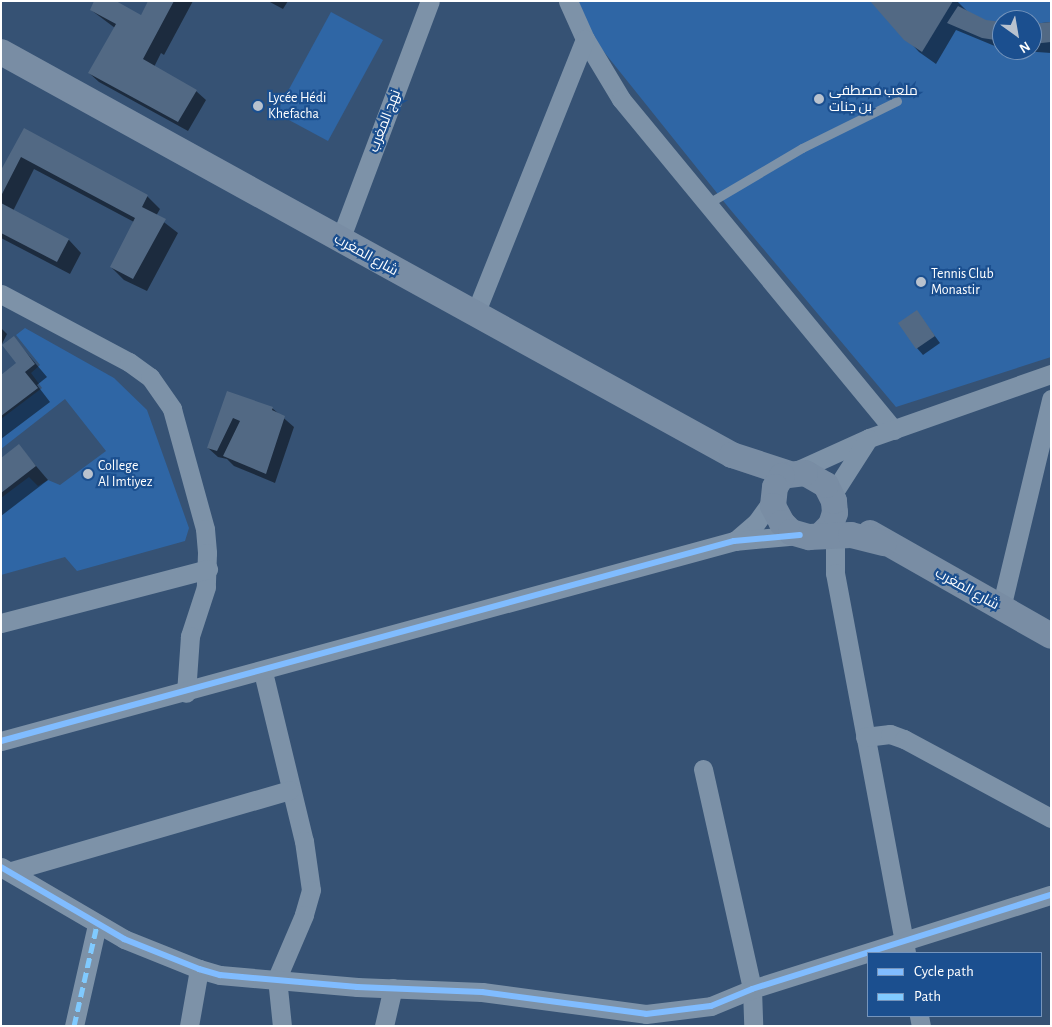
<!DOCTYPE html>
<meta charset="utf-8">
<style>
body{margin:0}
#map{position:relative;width:1052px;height:1027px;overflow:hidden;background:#365274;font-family:"Alegreya Sans",Cairo,sans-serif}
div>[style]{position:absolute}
.green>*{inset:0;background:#2f66a5}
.shadow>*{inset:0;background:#0007}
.building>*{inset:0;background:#526984}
.service>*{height:9px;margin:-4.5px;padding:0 4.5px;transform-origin:4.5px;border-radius:4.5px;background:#7d92a8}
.minor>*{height:19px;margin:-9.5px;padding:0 9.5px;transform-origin:9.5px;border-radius:9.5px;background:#7d92a8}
.secondary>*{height:26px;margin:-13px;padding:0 13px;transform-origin:13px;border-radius:13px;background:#798da4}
.quiet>*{height:5px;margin-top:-2.5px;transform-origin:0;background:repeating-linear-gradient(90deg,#80caff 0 10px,transparent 0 15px)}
.cycleway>*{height:6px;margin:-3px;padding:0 3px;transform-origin:3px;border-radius:3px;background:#80bcff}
.dots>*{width:14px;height:14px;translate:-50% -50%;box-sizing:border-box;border:2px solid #1b4f8f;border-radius:50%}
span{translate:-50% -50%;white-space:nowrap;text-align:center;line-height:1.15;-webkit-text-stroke:4.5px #1b4f8f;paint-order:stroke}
.poi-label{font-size:14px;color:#fff}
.left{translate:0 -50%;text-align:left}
.street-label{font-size:14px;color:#fff}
.frame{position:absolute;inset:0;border:2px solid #fff;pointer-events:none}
.legend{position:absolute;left:867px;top:952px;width:175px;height:65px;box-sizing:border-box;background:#1b4f8f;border:1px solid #7695bc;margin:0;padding:6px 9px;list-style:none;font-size:15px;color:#fff}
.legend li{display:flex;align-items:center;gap:10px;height:25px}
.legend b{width:25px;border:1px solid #7695bc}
.north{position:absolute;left:992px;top:10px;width:50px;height:50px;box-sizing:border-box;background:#1b4f8f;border:1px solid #7695bc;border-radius:50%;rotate:148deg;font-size:14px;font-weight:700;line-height:20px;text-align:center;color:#fff}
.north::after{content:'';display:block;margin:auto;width:18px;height:22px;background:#b9c2ce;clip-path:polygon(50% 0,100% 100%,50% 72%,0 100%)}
</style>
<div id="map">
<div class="green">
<div style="clip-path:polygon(evenodd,572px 1px,1051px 1px,1051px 357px,896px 407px,729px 208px,584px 27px,572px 1px,1002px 20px,1032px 20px,1032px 50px,1002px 50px,1002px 20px)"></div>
<div style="clip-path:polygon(331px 12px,383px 40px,328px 141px,276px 113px)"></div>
<div style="clip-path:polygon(25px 328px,114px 378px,147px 410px,189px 528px,185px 541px,77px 571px,65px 557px,1px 575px,1px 498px,29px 477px,38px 486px,48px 480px,60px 485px,106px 451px,65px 399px,1px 449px,1px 419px,42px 388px,31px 373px,40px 365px,16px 335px)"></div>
</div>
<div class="shadow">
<div style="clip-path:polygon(149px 1px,193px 1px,164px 55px,161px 53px,154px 67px,196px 91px,206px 100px,188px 131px,99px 82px,89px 73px,115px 28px,91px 10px,141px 16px)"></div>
<div style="clip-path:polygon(268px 1px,288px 1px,283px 9px)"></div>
<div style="clip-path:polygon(872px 1px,957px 1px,968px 12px,986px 21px,1002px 24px,1002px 49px,956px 30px,936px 64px,919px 52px)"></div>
<div style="clip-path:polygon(1051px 22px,1051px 53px,1010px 50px,1032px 50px,1032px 24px)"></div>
<div style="clip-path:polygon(24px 130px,147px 196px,160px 209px,156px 216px,178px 233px,147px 291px,124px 280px,111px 267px,134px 222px,34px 169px,13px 211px,69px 240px,81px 253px,70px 274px,1px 238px,1px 172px)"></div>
<div style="clip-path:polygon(917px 312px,940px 343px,923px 355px,917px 348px)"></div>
<div style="clip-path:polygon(1px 328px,7px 334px,1px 346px)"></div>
<div style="clip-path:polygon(14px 338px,47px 377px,37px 385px,50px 402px,1px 439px,1px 376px,18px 364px)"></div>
<div style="clip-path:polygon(228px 393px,272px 408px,294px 427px,275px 483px,234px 466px,227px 459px,218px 457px,208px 448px)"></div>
<div style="clip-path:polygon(19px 446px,48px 480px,1px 516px,1px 460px)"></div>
</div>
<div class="building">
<div style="clip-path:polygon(94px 1px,116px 1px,141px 15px,148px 1px,174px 1px,143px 59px,197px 90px,178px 122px,88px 73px,116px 24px,90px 10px)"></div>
<div style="clip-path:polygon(870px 1px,953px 1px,922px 52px,904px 40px)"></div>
<div style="clip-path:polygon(958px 6px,986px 20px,1002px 22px,1002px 41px,982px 38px,947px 23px)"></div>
<div style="clip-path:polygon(1051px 22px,1051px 42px,1032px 44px,1032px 24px)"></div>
<div style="clip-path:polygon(24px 128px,148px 195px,142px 207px,166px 219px,133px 279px,110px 267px,135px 218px,21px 157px,1px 196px,1px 170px)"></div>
<div style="clip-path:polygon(1px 203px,69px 239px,57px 262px,1px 233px)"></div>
<div style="clip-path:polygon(917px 310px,935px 336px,916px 349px,898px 323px)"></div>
<div style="clip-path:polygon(14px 336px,35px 364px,25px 372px,38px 388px,1px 416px,1px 375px,16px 363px,2px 345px)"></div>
<div style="clip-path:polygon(227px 391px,273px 407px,272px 410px,285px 416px,266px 474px,223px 456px,240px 421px,233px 418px,217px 451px,207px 448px)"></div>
<div style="clip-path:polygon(19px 444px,36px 466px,1px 493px,1px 458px)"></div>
</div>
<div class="service">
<div style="left:707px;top:204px;width:110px;rotate:-30.5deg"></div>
<div style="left:802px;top:148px;width:106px;rotate:-26.3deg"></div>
</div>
<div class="minor">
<div style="left:568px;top:1px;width:42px;rotate:65.9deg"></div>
<div style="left:585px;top:39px;width:70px;rotate:59deg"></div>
<div style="left:621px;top:99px;width:429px;rotate:50.5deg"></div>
<div style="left:340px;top:240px;width:255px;rotate:-69.4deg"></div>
<div style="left:1px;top:294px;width:145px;rotate:28deg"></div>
<div style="left:129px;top:362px;width:26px;rotate:36deg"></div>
<div style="left:150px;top:377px;width:39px;rotate:55deg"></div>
<div style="left:172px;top:409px;width:124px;rotate:74.6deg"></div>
<div style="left:205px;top:529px;width:24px;rotate:85deg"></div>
<div style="left:207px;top:553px;width:34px;rotate:92deg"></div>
<div style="left:206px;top:587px;width:52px;rotate:108.1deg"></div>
<div style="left:190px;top:636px;width:57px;rotate:94deg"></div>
<div style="left:475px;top:314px;width:296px;rotate:-68.2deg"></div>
<div style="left:794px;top:472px;width:82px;rotate:-24.4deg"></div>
<div style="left:869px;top:438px;width:193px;rotate:-19.4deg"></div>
<div style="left:832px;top:495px;width:67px;rotate:-57.3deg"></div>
<div style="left:835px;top:524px;width:49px;rotate:90deg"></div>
<div style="left:835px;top:573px;width:387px;rotate:79.4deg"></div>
<div style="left:735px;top:541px;width:28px;rotate:-41deg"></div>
<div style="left:756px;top:523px;width:29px;rotate:-54deg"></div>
<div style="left:1001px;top:608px;width:215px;rotate:-76.5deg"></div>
<div style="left:1px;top:623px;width:214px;rotate:-14.6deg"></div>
<div style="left:263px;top:672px;width:174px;rotate:76.4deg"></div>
<div style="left:304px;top:841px;width:49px;rotate:81.9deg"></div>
<div style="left:311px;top:890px;width:26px;rotate:106deg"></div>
<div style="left:304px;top:915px;width:69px;rotate:113.2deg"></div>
<div style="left:277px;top:978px;width:48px;rotate:84.1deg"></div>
<div style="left:865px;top:737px;width:25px;rotate:-7deg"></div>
<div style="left:890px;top:734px;width:15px;rotate:20deg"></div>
<div style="left:904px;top:739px;width:167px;rotate:28.3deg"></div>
<div style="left:1px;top:741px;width:760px;rotate:-15.26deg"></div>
<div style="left:734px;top:541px;width:66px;rotate:-5.2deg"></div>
<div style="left:703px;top:769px;width:225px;rotate:77.4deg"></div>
<div style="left:752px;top:989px;width:37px;rotate:88deg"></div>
<div style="left:1px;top:867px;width:143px;rotate:30.3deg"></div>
<div style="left:124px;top:939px;width:81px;rotate:21.8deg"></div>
<div style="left:199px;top:969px;width:22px;rotate:16deg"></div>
<div style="left:220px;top:975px;width:138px;rotate:5deg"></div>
<div style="left:357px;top:987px;width:125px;rotate:2.3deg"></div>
<div style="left:482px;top:992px;width:165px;rotate:7.6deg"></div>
<div style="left:646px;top:1014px;width:65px;rotate:-7deg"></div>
<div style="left:711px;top:1006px;width:44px;rotate:-22.5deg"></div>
<div style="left:752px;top:989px;width:313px;rotate:-17.5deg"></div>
<div style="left:11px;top:871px;width:290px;rotate:-16.2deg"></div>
<div style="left:919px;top:1016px;width:10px;rotate:79deg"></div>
<div style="left:74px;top:1026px;width:104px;rotate:-77.2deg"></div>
<div style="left:189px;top:1026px;width:58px;rotate:-80deg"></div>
<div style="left:384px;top:1026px;width:39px;rotate:-77deg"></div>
</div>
<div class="secondary">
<div style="left:1px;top:52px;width:835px;rotate:28.87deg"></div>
<div style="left:732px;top:455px;width:58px;rotate:18.1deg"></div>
<div style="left:870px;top:533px;width:208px;rotate:29.6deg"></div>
<div style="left:822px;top:534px;width:13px;rotate:-45deg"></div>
<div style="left:831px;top:525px;width:13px;rotate:-72deg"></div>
<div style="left:835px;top:513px;width:12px;rotate:-95deg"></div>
<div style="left:834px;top:501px;width:18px;rotate:-117deg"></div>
<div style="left:826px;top:485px;width:24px;rotate:-150deg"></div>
<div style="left:805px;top:473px;width:23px;rotate:173deg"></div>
<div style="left:782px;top:476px;width:13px;rotate:122deg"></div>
<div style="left:775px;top:487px;width:19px;rotate:96deg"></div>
<div style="left:773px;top:506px;width:19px;rotate:62deg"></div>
<div style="left:782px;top:523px;width:13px;rotate:45deg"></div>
<div style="left:791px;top:532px;width:19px;rotate:16deg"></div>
<div style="left:809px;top:537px;width:42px;rotate:-2.7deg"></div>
<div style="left:851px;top:535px;width:34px;rotate:14deg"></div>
</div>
<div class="quiet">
<div style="left:74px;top:1026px;width:104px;rotate:-77.2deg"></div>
</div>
<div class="cycleway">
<div style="left:1px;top:741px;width:760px;rotate:-15.26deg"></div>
<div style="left:734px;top:541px;width:66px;rotate:-5.2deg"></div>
<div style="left:1px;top:867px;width:143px;rotate:30.3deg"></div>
<div style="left:124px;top:939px;width:81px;rotate:21.8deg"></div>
<div style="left:199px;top:969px;width:22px;rotate:16deg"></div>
<div style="left:220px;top:975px;width:138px;rotate:5deg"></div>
<div style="left:357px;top:987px;width:125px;rotate:2.3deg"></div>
<div style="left:482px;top:992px;width:165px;rotate:7.6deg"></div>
<div style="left:646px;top:1014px;width:65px;rotate:-7deg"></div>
<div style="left:711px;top:1006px;width:44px;rotate:-22.5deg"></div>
<div style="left:752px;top:989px;width:313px;rotate:-17.5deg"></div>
</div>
<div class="dots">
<div style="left:819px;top:99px;background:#b9c2ce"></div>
<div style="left:258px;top:106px;background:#b9c2ce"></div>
<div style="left:921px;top:282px;background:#b9c2ce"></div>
<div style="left:88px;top:474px;background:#b9c2ce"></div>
</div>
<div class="poi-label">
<span class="left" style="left:829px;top:99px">ملعب مصطفى<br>بن جنات</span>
<span class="left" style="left:268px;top:106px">Lycée Hédi<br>Khefacha</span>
<span class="left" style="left:931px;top:282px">Tennis Club<br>Monastir</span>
<span class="left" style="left:98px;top:474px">College<br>Al Imtiyez</span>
</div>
<div class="street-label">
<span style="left:385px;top:121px;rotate:-69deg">نهج المغرب</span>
<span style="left:366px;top:255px;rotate:29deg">شارع المغرب</span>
<span style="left:967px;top:589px;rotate:29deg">شارع المغرب</span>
</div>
<div class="frame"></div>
<ul class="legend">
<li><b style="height:6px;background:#80bcff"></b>Cycle path</li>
<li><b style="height:6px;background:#80caff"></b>Path</li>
</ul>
<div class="north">N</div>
</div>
